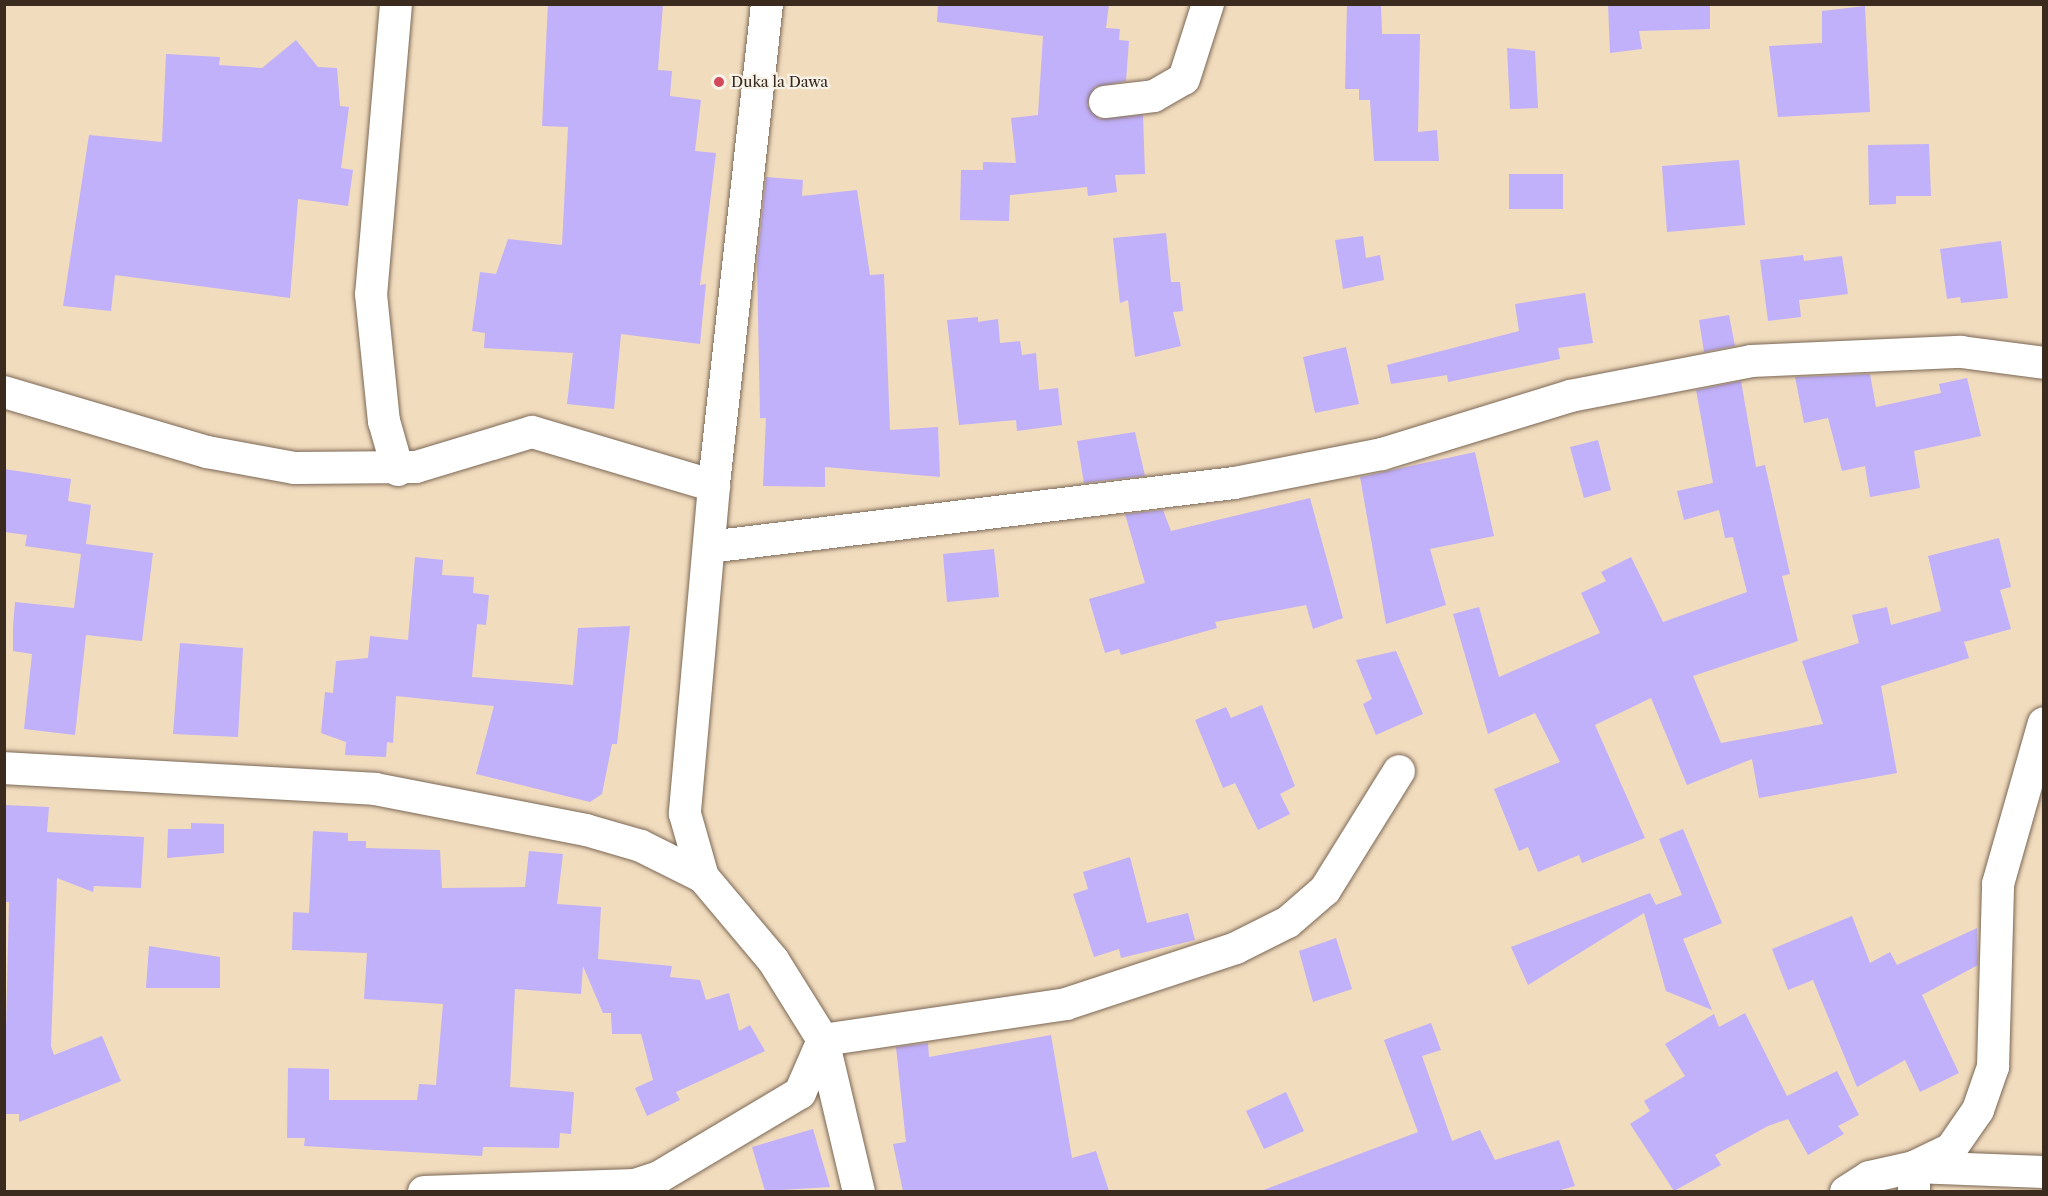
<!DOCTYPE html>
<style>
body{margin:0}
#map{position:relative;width:2048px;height:1196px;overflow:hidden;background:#f2dcbe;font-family:"Libre Caslon Text",serif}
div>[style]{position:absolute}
.building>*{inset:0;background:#c1b0fa}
.roads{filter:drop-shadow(0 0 2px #7b6856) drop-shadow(0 0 2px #7b6856)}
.minor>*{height:32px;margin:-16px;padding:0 16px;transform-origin:16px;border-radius:16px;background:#fff}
.dots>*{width:16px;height:16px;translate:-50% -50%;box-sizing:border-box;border:3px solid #f7f3e8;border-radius:50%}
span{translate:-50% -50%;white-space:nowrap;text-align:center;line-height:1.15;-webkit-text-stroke:4.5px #f7f3e8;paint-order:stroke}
.poi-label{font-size:15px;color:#3b2a1e}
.left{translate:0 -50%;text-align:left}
.frame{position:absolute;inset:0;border:6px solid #3b2a1e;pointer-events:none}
</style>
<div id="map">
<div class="building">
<div style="clip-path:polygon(548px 4px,663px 4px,658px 70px,672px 71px,670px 96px,701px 100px,695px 151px,716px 153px,700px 285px,706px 284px,700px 344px,621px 334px,614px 409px,567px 404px,573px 353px,484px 348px,485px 333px,472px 331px,480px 272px,496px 274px,508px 239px,562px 245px,568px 127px,542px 126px)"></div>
<div style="clip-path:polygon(938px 4px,1109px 4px,1106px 28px,1120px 29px,1119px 40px,1129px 41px,1126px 81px,1095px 87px,1087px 105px,1099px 119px,1143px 115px,1145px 174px,1115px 175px,1117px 192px,1088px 196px,1087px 187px,1010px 195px,1009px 221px,960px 220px,961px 170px,983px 170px,983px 162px,1016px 163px,1011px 118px,1038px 115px,1043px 36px,937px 22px)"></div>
<div style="clip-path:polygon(1347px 4px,1381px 4px,1382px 34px,1420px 34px,1418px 132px,1437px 130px,1439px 161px,1374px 161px,1370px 100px,1359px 100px,1359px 89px,1345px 89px)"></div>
<div style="clip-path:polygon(1608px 4px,1710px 4px,1710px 29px,1639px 31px,1642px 49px,1610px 53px)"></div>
<div style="clip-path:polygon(1865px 6px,1870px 112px,1778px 117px,1769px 46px,1822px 43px,1822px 11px)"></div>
<div style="clip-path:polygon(296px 40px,318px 67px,337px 68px,340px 106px,349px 107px,341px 168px,353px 170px,348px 206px,298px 199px,290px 298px,115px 275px,111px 311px,63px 306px,89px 135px,162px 142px,166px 54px,220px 57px,219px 65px,262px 68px)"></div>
<div style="clip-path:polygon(1507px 48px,1535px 51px,1538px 108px,1510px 109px)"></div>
<div style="clip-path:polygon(1929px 144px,1931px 196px,1896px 196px,1896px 204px,1869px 205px,1868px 145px)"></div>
<div style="clip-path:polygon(1739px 160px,1745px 225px,1667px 232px,1662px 166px)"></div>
<div style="clip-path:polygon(1509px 174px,1563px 174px,1563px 209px,1509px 209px)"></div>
<div style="clip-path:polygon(766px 177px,803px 180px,802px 196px,857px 190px,870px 275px,884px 274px,890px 430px,938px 427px,940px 477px,825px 467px,825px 487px,763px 486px,766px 418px,760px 418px,757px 264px)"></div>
<div style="clip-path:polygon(1166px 233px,1171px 282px,1180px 282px,1183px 311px,1173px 312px,1181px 346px,1135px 357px,1128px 300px,1120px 303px,1113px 238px)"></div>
<div style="clip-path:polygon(1363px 236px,1366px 258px,1380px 255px,1384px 280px,1343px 289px,1335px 240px)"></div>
<div style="clip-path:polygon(2001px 241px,2008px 298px,1961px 303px,1960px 297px,1947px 299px,1940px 249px)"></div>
<div style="clip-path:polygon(1803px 255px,1804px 261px,1842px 256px,1848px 294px,1799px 300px,1801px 317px,1768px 321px,1760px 260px)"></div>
<div style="clip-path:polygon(1585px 293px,1593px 343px,1558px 348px,1560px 359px,1448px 382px,1447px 375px,1391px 384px,1387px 365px,1519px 331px,1515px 304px)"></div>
<div style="clip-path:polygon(1729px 315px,1735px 346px,1704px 352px,1699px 320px)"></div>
<div style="clip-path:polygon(978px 317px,978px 322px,998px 319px,1000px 343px,1020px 341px,1022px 355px,1036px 353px,1039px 390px,1058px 388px,1062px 425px,1017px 431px,1016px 420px,959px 425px,947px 320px)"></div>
<div style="clip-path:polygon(1346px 347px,1359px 404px,1315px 413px,1303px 357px)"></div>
<div style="clip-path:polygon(1870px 374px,1876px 407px,1941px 393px,1939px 384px,1967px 378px,1981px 436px,1914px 451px,1920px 488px,1870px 497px,1865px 466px,1842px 471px,1828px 418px,1804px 423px,1795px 377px)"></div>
<div style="clip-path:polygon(1741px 381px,1756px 467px,1765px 465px,1790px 574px,1782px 576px,1798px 641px,1693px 676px,1721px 743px,1823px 724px,1802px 661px,1859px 643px,1852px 615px,1887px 607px,1891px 625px,1941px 611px,1928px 556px,1999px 538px,2011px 587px,2000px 590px,2011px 629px,1964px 642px,1969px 658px,1881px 686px,1897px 773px,1759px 798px,1752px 759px,1687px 785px,1651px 698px,1595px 725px,1645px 838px,1582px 863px,1579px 855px,1538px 872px,1528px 847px,1519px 851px,1494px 789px,1560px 762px,1535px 713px,1488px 734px,1453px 614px,1479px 607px,1499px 677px,1600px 633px,1581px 593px,1606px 581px,1601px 572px,1631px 557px,1663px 622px,1747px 592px,1733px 537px,1725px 538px,1719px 510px,1684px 520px,1677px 491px,1713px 483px,1696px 390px)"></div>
<div style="clip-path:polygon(1135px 432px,1145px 476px,1084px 483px,1077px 441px)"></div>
<div style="clip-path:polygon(1598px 440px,1611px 490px,1584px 498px,1570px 447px)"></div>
<div style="clip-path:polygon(1475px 452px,1494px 536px,1430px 549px,1446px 605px,1386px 624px,1360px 477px)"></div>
<div style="clip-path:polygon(4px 469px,71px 479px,68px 501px,91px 505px,86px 544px,153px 553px,142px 641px,86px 635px,75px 735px,24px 729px,32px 654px,13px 651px,13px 627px,15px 602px,74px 608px,81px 554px,25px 546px,27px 535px,4px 532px)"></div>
<div style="clip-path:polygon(1310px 498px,1343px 618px,1313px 629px,1306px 605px,1215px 622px,1217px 628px,1121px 655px,1119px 649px,1105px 653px,1089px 599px,1145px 583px,1125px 514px,1163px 510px,1171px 531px)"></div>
<div style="clip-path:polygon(994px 549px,999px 597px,947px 602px,943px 554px)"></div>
<div style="clip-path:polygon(415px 557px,443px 560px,442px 575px,474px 577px,473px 593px,489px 595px,486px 625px,477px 624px,472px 677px,573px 685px,578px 628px,630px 626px,617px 744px,612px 744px,602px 794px,590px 802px,476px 774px,494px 706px,396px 696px,393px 743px,387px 742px,386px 757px,345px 755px,346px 742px,321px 733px,325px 692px,333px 693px,336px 661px,368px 658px,370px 636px,408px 640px)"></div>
<div style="clip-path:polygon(180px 643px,243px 648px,238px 737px,173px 734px)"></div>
<div style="clip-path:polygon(1396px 651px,1423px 714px,1376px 735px,1363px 704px,1372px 699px,1356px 660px)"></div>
<div style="clip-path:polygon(1262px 705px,1295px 786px,1280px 794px,1290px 814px,1258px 830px,1235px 783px,1223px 788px,1195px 720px,1226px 707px,1231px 718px)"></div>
<div style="clip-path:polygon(4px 805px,49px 807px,47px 832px,144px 837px,141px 888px,94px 886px,93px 892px,57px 878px,51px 1046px,54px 1055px,102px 1036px,121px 1081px,19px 1122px,19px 1114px,4px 1114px,9px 902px,4px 902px)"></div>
<div style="clip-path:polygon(191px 823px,224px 824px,224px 853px,167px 858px,168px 829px,191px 829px)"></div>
<div style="clip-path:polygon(1683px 829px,1722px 923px,1683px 939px,1712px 1010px,1666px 991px,1644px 913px,1528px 985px,1511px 947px,1650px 893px,1656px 905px,1682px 895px,1659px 839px)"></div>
<div style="clip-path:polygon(313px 831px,348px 833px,348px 841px,366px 841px,366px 848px,440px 850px,442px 888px,525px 887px,529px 851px,563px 854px,557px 904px,601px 907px,598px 959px,672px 966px,670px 977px,700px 980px,706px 1000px,729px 993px,739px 1031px,750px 1025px,765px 1051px,676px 1092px,680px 1100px,647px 1116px,635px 1088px,653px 1080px,641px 1034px,612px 1034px,611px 1013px,603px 1013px,583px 966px,581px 994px,515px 989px,510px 1087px,574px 1092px,571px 1134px,560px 1133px,559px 1148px,483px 1147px,482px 1156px,304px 1146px,305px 1138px,287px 1138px,288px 1068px,329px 1069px,329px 1100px,417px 1100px,419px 1084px,436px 1085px,443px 1004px,364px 999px,367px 953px,292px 950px,293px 912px,309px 913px)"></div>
<div style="clip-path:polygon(1130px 857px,1147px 923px,1188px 913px,1195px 940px,1121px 958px,1119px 949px,1094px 957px,1073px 894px,1088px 889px,1083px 872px)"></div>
<div style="clip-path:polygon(1852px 916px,1870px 963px,1890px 952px,1897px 965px,1977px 928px,1978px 965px,1922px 995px,1959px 1073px,1920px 1092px,1905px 1060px,1857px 1087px,1813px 980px,1788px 990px,1772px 949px)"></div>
<div style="clip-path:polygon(1336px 938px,1352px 989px,1313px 1002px,1299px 951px)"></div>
<div style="clip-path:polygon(149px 946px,220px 957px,220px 988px,146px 988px)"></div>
<div style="clip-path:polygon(1745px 1013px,1787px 1096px,1837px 1071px,1859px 1115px,1838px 1126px,1844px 1134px,1808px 1155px,1788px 1119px,1768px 1126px,1715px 1155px,1721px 1165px,1674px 1191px,1630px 1124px,1650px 1111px,1644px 1101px,1685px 1076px,1665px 1044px,1714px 1014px,1719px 1027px)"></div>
<div style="clip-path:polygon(1431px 1023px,1441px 1050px,1422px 1056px,1452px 1141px,1480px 1130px,1495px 1160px,1559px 1140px,1575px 1186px,1557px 1191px,1261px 1191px,1418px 1132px,1384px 1040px)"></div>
<div style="clip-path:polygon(1051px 1035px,1072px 1158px,1096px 1151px,1109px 1191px,903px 1191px,893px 1144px,906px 1142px,896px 1047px,928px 1043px,929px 1057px)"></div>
<div style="clip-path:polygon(1286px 1092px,1304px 1131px,1264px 1149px,1246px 1111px)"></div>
<div style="clip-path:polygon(813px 1129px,830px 1187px,765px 1191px,752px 1147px)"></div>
</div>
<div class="roads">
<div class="minor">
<div style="left:396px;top:4px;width:291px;rotate:94.9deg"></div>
<div style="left:371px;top:294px;width:128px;rotate:84.2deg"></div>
<div style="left:384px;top:421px;width:51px;rotate:74.1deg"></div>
<div style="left:767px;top:4px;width:485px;rotate:96.3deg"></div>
<div style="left:714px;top:486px;width:329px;rotate:95.1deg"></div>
<div style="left:685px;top:814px;width:66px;rotate:74.1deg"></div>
<div style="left:703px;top:877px;width:109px;rotate:49.9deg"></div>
<div style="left:773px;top:960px;width:94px;rotate:58deg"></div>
<div style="left:823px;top:1040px;width:156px;rotate:76.7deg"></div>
<div style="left:1105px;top:102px;width:49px;rotate:-7deg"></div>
<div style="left:1154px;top:96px;width:34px;rotate:-30deg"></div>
<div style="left:1184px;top:79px;width:79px;rotate:-72.3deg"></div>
<div style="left:4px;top:392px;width:212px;rotate:16.5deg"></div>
<div style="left:207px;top:452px;width:89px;rotate:10.3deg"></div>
<div style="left:295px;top:468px;width:121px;rotate:-0.5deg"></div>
<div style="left:416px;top:467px;width:121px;rotate:-16.8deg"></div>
<div style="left:532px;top:432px;width:190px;rotate:16.5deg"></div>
<div style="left:709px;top:547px;width:529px;rotate:-6.95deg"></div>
<div style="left:1234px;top:483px;width:151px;rotate:-11.1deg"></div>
<div style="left:1382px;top:454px;width:197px;rotate:-17.1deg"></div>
<div style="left:1570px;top:396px;width:184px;rotate:-10.9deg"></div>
<div style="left:1751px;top:361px;width:210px;rotate:-2.5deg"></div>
<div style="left:1961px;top:352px;width:84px;rotate:7.5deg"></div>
<div style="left:4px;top:768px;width:372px;rotate:3.2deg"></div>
<div style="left:375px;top:789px;width:215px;rotate:11deg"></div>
<div style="left:586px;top:830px;width:57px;rotate:16.2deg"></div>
<div style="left:641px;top:846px;width:69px;rotate:26.6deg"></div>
<div style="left:424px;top:1192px;width:211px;rotate:-1.9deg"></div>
<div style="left:635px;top:1185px;width:25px;rotate:-18deg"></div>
<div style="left:659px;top:1177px;width:164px;rotate:-30.8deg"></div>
<div style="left:800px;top:1093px;width:58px;rotate:-66.5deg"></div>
<div style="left:823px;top:1040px;width:246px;rotate:-8.4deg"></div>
<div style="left:1066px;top:1004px;width:179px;rotate:-18.2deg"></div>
<div style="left:1236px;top:948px;width:58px;rotate:-26.6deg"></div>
<div style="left:1288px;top:922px;width:49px;rotate:-40.9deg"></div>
<div style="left:1325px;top:890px;width:140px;rotate:-58.1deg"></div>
<div style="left:1846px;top:1192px;width:27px;rotate:-33deg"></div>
<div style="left:1869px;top:1177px;width:46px;rotate:-12.5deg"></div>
<div style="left:1914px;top:1167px;width:41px;rotate:-25.9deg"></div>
<div style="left:1951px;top:1149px;width:47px;rotate:-55.3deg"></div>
<div style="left:1978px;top:1110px;width:46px;rotate:-70.8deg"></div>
<div style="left:1993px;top:1067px;width:183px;rotate:-88.4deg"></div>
<div style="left:1998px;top:884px;width:167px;rotate:-74.1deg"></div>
<div style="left:1914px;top:1192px;width:25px;rotate:-90deg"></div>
<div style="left:1914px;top:1167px;width:130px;rotate:2.2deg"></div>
</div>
</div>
<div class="dots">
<div style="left:719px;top:82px;background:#d1495b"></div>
</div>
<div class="poi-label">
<span class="left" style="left:731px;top:82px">Duka la Dawa</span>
</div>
<div class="frame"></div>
</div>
